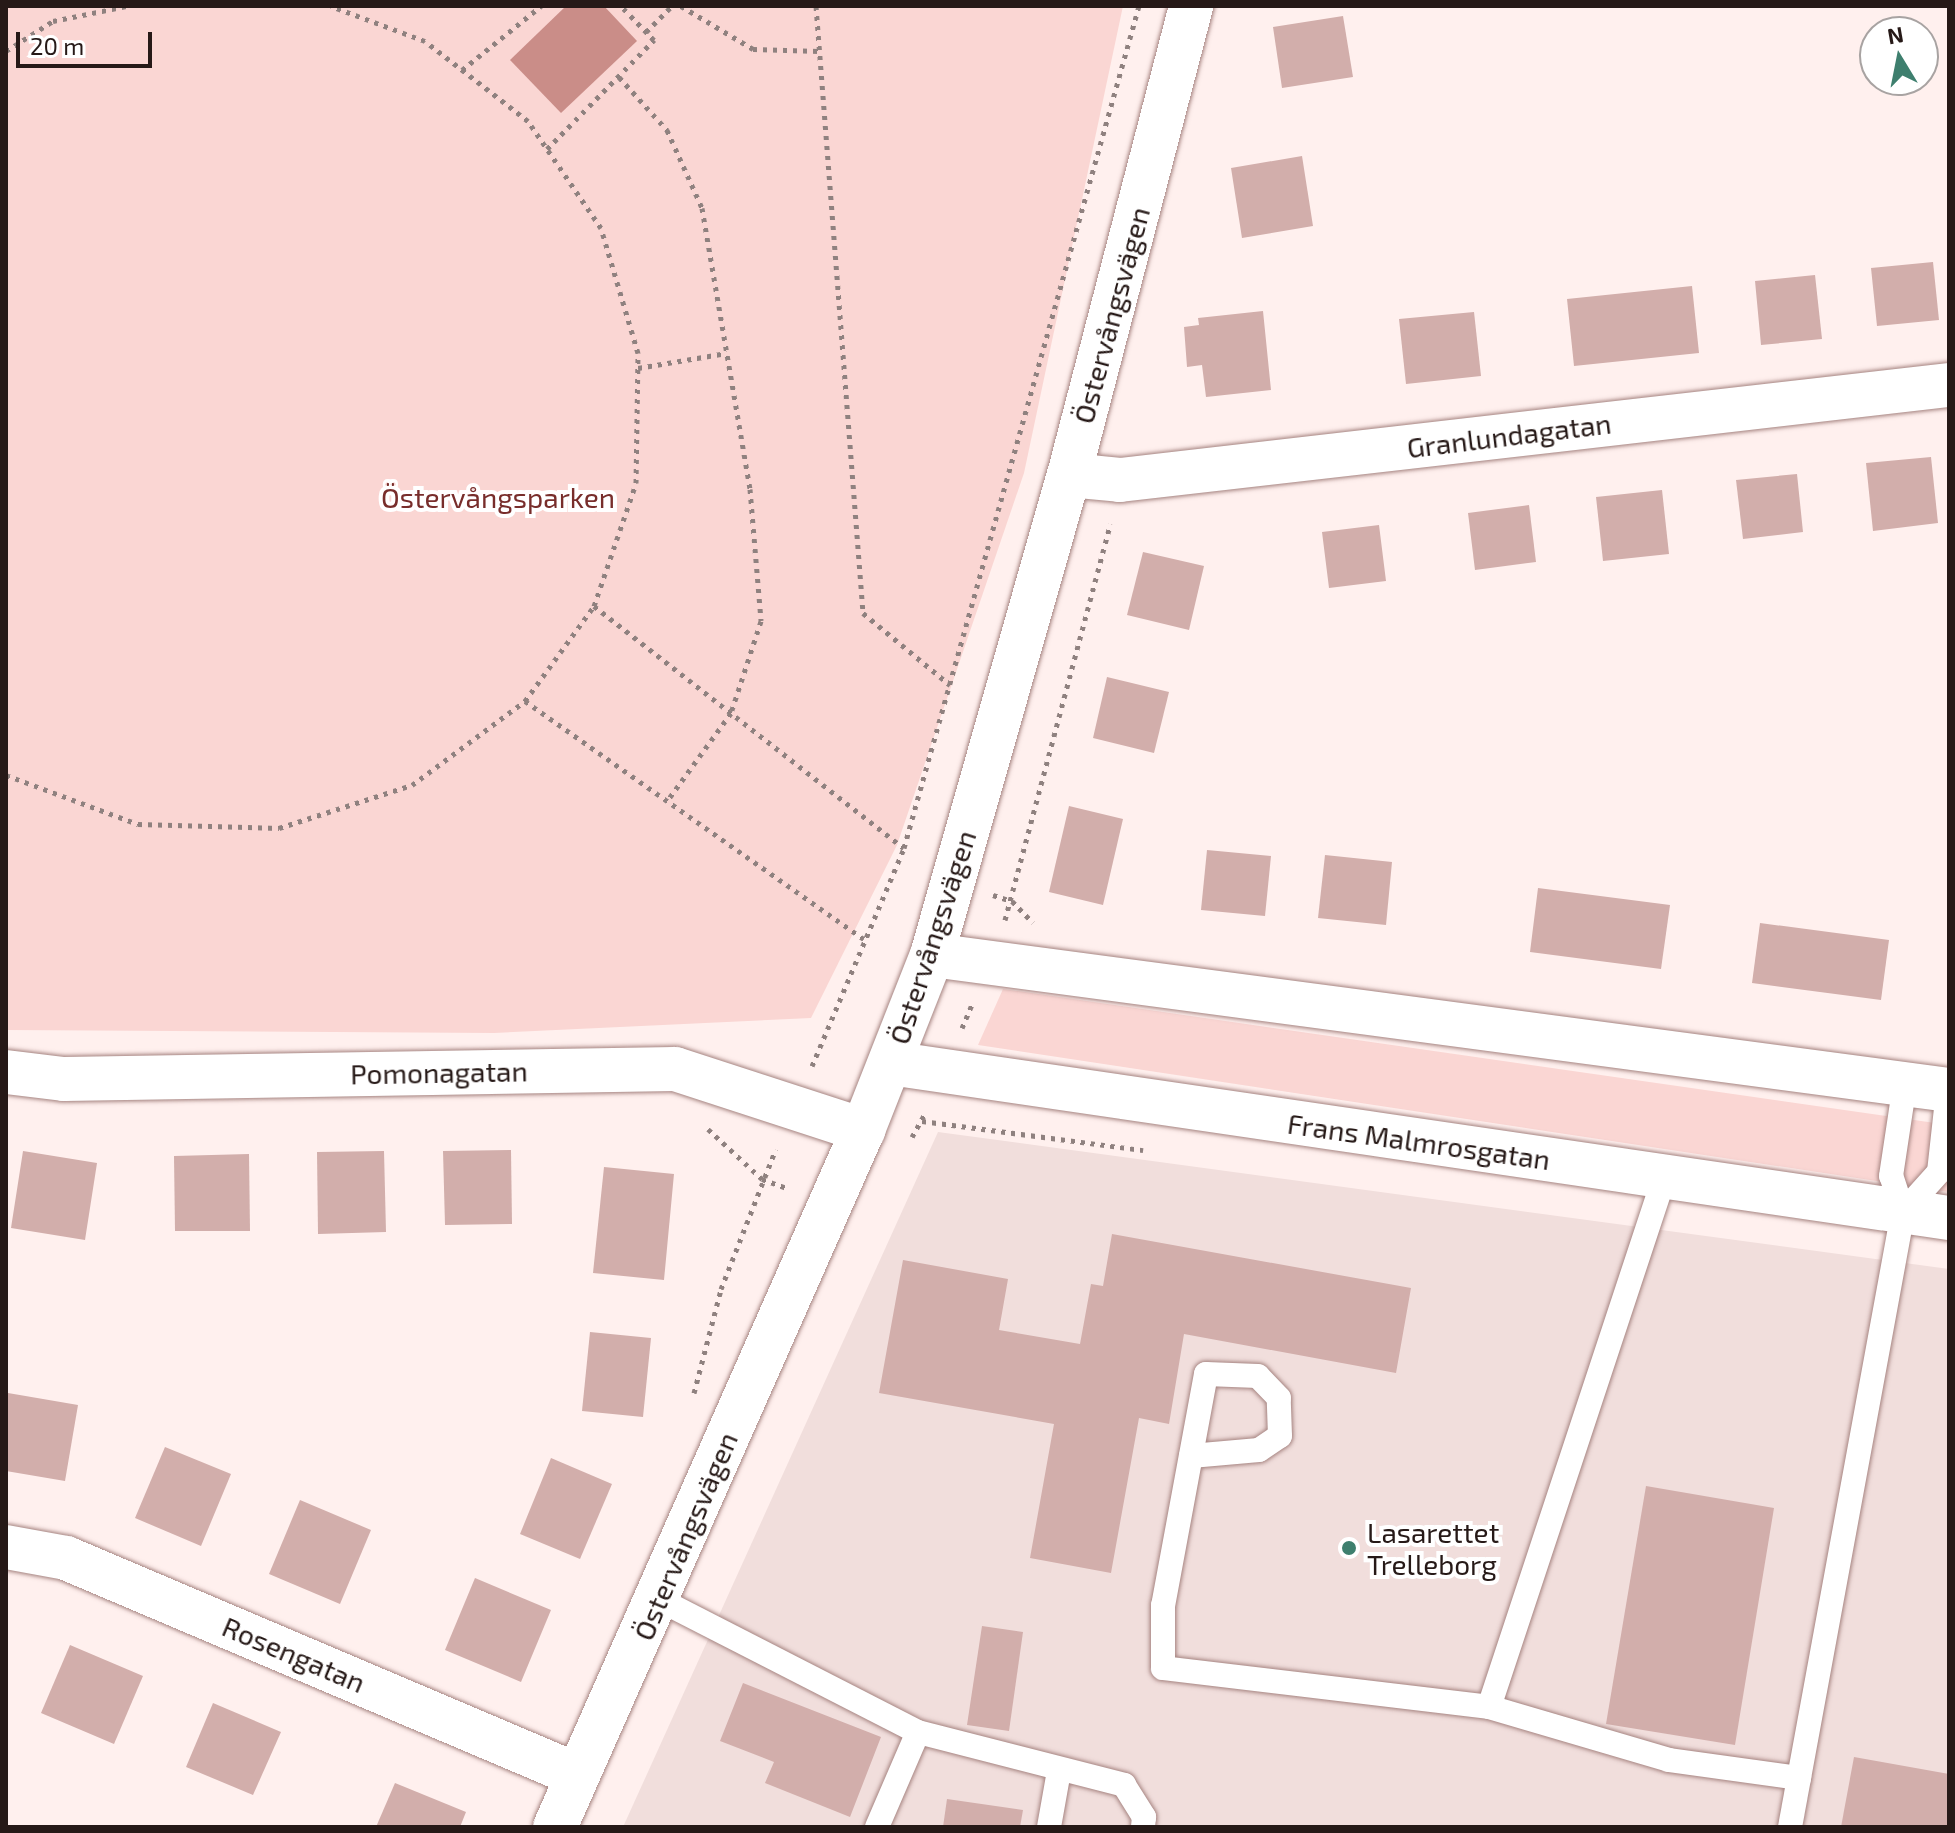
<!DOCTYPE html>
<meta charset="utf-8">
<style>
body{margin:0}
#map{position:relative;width:1955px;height:1833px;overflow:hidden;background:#fff0ee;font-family:"Exo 2",sans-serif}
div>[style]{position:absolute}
.built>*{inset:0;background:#f1dedc}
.green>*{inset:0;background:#fad6d3}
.water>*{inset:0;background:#ca8d88}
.building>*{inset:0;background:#d2aeab}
.path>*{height:5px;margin-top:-2.5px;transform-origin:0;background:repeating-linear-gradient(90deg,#8f817f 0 4px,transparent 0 10px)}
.roads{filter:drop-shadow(0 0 2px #a68481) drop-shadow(0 0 2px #a68481)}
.lane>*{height:24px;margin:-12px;padding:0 12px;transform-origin:12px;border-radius:12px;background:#fff}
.street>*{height:44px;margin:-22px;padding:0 22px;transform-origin:22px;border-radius:22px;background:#fff}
.secondary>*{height:44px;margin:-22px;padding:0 22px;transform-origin:22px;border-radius:22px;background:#fff}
.dots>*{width:22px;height:22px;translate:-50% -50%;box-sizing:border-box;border:4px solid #fff;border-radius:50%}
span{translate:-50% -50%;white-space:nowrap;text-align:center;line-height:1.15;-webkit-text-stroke:8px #fff;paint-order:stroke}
.street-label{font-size:28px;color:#261917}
.park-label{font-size:28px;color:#782d2b}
.poi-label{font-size:28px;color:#261917}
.left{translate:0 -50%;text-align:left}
.frame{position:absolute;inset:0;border:8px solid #261917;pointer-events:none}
.north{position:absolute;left:1859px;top:16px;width:80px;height:80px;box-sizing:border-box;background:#fff;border:2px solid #a8a3a2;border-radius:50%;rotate:350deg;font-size:22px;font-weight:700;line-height:32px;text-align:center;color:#261917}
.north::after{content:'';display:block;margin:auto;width:28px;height:36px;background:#3e7f6e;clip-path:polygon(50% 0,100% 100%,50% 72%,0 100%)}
.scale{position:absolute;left:16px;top:32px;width:136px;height:36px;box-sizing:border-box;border:4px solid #261917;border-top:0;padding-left:10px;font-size:24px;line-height:28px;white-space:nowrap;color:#261917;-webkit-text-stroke:6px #fff;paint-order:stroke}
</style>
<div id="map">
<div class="built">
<div style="clip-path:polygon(938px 1132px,1949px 1269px,1949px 1827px,623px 1827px)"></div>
</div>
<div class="green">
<div style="clip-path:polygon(6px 6px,1123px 6px,1024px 473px,897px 845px,811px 1018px,494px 1033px,6px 1030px)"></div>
<div style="clip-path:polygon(1003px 989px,1949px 1125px,1949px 1192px,978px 1045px)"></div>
</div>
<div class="water">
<div style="clip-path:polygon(566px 6px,604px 6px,637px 41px,561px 113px,510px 60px)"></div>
</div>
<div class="building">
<div style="clip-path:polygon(1343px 16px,1353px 77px,1282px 88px,1273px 27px)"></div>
<div style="clip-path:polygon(1302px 156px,1313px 226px,1242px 238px,1231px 168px)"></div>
<div style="clip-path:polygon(1933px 262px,1939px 320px,1877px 326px,1871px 268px)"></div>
<div style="clip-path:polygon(1815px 275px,1822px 339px,1761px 345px,1755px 281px)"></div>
<div style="clip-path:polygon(1692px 286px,1699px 353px,1574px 366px,1567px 299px)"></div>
<div style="clip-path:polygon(1263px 311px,1271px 390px,1206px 397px,1202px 365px,1187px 367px,1184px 327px,1199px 325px,1198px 318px)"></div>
<div style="clip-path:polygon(1474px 312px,1481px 376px,1406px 384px,1399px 319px)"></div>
<div style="clip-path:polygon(1931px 457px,1938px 523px,1873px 531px,1866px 463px)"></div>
<div style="clip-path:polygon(1797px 474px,1803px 532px,1743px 539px,1736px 480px)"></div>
<div style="clip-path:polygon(1662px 490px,1669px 554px,1603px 561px,1596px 497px)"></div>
<div style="clip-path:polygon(1529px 505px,1536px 562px,1475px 570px,1468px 513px)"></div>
<div style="clip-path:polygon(1379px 525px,1386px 581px,1329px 588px,1322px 532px)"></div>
<div style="clip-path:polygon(1143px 552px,1204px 566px,1189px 630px,1127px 615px)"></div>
<div style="clip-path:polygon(1107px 677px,1169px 692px,1154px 753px,1093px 738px)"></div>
<div style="clip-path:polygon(1069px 806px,1123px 819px,1103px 905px,1049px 892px)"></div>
<div style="clip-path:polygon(1207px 850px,1271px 856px,1265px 916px,1201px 910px)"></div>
<div style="clip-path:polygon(1325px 855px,1392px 862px,1386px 925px,1318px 918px)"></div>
<div style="clip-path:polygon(1538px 888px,1670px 905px,1661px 969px,1530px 952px)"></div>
<div style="clip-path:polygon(1760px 923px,1889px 940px,1881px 1000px,1752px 983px)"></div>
<div style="clip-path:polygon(511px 1150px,512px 1224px,445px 1225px,443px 1151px)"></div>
<div style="clip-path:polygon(23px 1151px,97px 1163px,85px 1240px,11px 1228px)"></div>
<div style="clip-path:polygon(384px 1151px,386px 1232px,318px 1234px,317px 1152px)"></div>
<div style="clip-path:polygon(249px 1154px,250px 1231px,175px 1231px,174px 1156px)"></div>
<div style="clip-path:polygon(604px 1167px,674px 1174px,664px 1280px,593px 1273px)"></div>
<div style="clip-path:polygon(1112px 1234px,1411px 1288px,1396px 1373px,1184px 1334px,1169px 1424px,1139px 1418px,1111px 1573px,1030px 1558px,1054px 1424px,879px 1393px,903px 1260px,1008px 1279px,999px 1330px,1080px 1344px,1091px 1284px,1103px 1286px)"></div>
<div style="clip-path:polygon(590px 1332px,651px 1338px,643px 1417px,582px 1411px)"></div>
<div style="clip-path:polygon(8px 1393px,78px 1405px,65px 1481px,6px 1471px)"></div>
<div style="clip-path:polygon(165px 1447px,231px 1474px,201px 1546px,135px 1518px)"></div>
<div style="clip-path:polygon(551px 1458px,612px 1484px,580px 1559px,520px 1534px)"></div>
<div style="clip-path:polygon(1646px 1486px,1774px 1508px,1735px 1745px,1606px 1724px)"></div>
<div style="clip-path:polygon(300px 1500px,371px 1530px,340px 1604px,269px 1574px)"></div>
<div style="clip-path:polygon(475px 1578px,551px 1610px,521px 1682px,445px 1650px)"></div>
<div style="clip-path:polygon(982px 1626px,1023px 1632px,1009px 1731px,967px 1725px)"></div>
<div style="clip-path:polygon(70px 1645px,143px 1676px,114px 1744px,41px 1713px)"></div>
<div style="clip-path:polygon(743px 1683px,881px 1737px,850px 1817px,765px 1783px,774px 1762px,720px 1741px)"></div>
<div style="clip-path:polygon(213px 1703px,281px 1732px,253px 1795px,186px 1767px)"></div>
<div style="clip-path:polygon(1854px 1757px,1949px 1774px,1949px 1827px,1841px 1827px)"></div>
<div style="clip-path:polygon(395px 1783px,466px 1812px,460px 1827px,376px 1827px)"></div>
<div style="clip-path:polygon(947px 1799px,1023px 1810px,1020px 1827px,943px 1827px)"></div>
</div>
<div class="path">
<div style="left:681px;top:6px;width:84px;rotate:30.8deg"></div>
<div style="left:753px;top:49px;width:66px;rotate:1.7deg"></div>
<div style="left:816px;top:6px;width:609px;rotate:85.57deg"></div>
<div style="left:863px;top:613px;width:113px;rotate:39.6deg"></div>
<div style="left:646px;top:32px;width:37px;rotate:-45deg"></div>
<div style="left:6px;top:51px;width:56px;rotate:-32.6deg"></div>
<div style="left:53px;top:21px;width:76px;rotate:-11.5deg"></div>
<div style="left:462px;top:70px;width:102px;rotate:-39deg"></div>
<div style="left:619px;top:77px;width:72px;rotate:47.8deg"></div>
<div style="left:667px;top:130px;width:85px;rotate:65.8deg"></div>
<div style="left:702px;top:208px;width:285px;rotate:80.3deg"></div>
<div style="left:750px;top:489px;width:132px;rotate:85.2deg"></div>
<div style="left:761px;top:621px;width:97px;rotate:108.1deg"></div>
<div style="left:731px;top:713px;width:109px;rotate:126deg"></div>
<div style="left:547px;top:149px;width:153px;rotate:-45.5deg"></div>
<div style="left:654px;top:40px;width:47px;rotate:-134.1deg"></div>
<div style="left:638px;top:368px;width:90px;rotate:-9.6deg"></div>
<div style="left:594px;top:606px;width:393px;rotate:38deg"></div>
<div style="left:525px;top:701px;width:414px;rotate:35.1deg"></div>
<div style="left:6px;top:775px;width:141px;rotate:20.4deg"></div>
<div style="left:138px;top:824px;width:141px;rotate:1.6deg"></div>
<div style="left:279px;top:828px;width:140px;rotate:-17.9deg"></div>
<div style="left:412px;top:785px;width:141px;rotate:-36.6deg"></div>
<div style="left:525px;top:701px;width:117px;rotate:-54deg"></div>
<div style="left:594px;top:606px;width:130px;rotate:-71.1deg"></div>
<div style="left:636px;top:483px;width:130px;rotate:-89.1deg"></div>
<div style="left:638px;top:353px;width:130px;rotate:-106.5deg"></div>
<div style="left:601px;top:228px;width:130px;rotate:-124.3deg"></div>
<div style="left:528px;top:121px;width:130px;rotate:-142.2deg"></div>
<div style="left:425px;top:41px;width:100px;rotate:-159.6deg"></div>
<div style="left:993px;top:895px;width:20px;rotate:18deg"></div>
<div style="left:1012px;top:901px;width:30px;rotate:46deg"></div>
<div style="left:1005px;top:920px;width:410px;rotate:-75.1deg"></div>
<div style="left:962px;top:1028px;width:26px;rotate:-67deg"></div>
<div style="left:812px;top:1066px;width:237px;rotate:-67.1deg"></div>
<div style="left:904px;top:848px;width:874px;rotate:-74.41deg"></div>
<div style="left:922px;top:1121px;width:223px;rotate:7.5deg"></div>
<div style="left:708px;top:1129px;width:74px;rotate:42.8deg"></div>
<div style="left:762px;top:1179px;width:29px;rotate:20deg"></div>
<div style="left:912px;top:1137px;width:26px;rotate:-61deg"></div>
<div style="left:694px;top:1393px;width:107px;rotate:-75.4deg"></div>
<div style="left:721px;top:1289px;width:150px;rotate:-68.6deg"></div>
</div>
<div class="roads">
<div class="lane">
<div style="left:1664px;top:1178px;width:557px;rotate:108.3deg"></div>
<div style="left:1489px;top:1707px;width:188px;rotate:16.4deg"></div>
<div style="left:1669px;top:1760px;width:131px;rotate:7.9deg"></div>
<div style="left:1799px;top:1778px;width:575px;rotate:-79.59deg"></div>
<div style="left:1903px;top:1212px;width:38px;rotate:-108deg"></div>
<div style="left:1891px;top:1176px;width:94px;rotate:-81.4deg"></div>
<div style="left:1903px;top:1212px;width:54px;rotate:-48deg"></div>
<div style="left:1939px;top:1172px;width:82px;rotate:-83.7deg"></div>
<div style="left:1191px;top:1456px;width:68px;rotate:-5deg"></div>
<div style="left:1259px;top:1450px;width:25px;rotate:-34deg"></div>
<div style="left:1280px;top:1436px;width:38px;rotate:-92deg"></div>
<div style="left:1279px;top:1398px;width:30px;rotate:-134deg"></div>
<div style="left:1258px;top:1376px;width:52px;rotate:-177.8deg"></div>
<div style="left:1206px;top:1374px;width:235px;rotate:100.5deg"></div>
<div style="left:1163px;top:1605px;width:63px;rotate:90deg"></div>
<div style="left:1163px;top:1668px;width:328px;rotate:6.8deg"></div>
<div style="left:660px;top:1600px;width:290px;rotate:27.1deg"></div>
<div style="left:877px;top:1827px;width:103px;rotate:-66.7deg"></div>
<div style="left:918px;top:1732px;width:213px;rotate:14.4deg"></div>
<div style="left:1124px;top:1785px;width:38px;rotate:58deg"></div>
<div style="left:1144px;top:1817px;width:10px;rotate:96deg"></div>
<div style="left:1049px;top:1827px;width:57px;rotate:-79.9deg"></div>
<div style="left:1790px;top:1827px;width:50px;rotate:-79.6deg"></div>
</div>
<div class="street">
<div style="left:1069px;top:475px;width:51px;rotate:5.6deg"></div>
<div style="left:1120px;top:480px;width:834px;rotate:-6.54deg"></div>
<div style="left:6px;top:1072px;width:58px;rotate:6.9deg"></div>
<div style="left:64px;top:1079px;width:611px;rotate:-0.94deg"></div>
<div style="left:675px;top:1069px;width:198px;rotate:18deg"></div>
<div style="left:6px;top:1547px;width:61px;rotate:10.4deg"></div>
<div style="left:66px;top:1558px;width:555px;rotate:23.01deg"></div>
</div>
<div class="secondary">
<div style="left:932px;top:955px;width:1026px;rotate:7.56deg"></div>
<div style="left:890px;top:1063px;width:1070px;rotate:8.33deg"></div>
<div style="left:555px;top:1827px;width:762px;rotate:-66.16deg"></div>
<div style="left:863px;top:1130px;width:188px;rotate:-68.5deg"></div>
<div style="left:932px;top:955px;width:499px;rotate:-74.1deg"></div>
<div style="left:1069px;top:475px;width:485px;rotate:-75.4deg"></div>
</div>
</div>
<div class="dots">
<div style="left:1349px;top:1548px;background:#3e7f6e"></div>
</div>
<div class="street-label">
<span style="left:1111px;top:315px;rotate:-75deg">Östervångsvägen</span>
<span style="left:1509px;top:435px;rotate:-7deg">Granlundagatan</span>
<span style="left:932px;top:937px;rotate:-72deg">Östervångsvägen</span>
<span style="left:439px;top:1072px;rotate:-1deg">Pomonagatan</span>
<span style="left:1419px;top:1141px;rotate:8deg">Frans Malmrosgatan</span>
<span style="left:685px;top:1536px;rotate:-67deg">Östervångsvägen</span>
<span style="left:294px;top:1654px;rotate:23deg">Rosengatan</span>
</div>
<div class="park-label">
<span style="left:498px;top:497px">Östervångsparken</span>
</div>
<div class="poi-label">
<span class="left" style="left:1367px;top:1548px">Lasarettet<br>Trelleborg</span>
</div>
<div class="frame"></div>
<div class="north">N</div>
<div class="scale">20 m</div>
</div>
